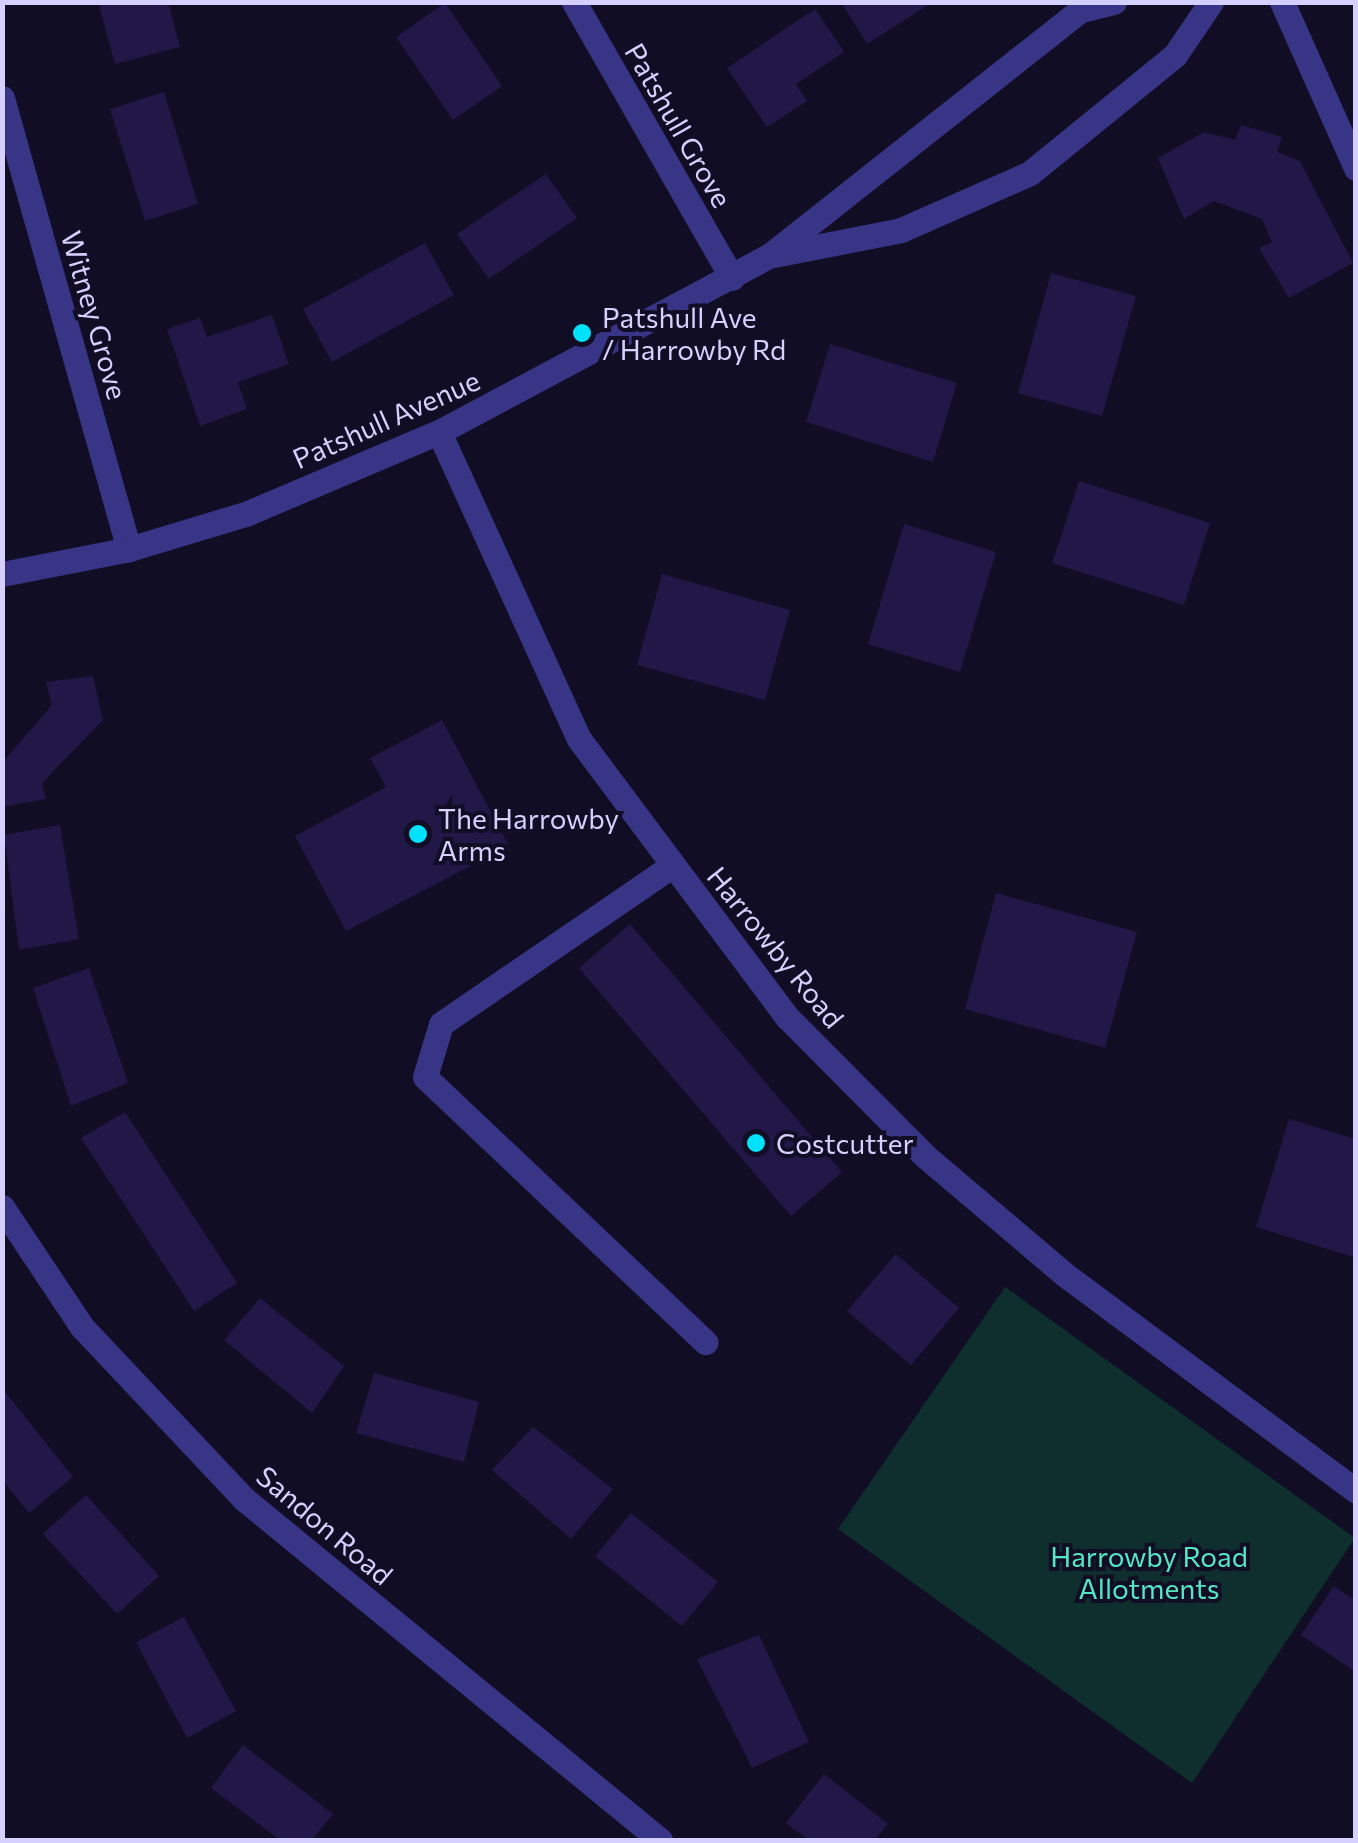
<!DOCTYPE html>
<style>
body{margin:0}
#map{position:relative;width:1358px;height:1843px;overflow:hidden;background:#110d24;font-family:Commissioner,sans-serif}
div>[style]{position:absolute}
.green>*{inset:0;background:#0f2f2e}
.building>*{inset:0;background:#211847}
.minor>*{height:25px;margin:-12.5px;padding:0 12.5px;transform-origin:12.5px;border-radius:12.5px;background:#383586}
.dots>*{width:28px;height:28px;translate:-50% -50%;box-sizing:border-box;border:5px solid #110d24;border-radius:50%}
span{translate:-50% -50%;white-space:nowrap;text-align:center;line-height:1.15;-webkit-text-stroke:8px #110d24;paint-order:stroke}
.street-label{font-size:28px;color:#d6d0ff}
.poi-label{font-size:28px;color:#d6d0ff}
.left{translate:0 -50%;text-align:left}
.park-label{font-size:28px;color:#54e7c3}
.frame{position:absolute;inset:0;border:5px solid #d6d0ff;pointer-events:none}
</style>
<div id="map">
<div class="green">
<div style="clip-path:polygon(1005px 1287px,1355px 1538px,1192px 1783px,838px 1529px)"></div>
</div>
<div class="building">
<div style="clip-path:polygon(98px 2px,168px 2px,180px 47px,115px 64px)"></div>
<div style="clip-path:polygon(841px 2px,933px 2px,867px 44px)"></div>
<div style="clip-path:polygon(445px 3px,502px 86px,453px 120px,396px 37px)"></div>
<div style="clip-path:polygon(815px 9px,844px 52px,796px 84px,807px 101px,767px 127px,727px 68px)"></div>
<div style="clip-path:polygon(164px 92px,198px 204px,145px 221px,110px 109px)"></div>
<div style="clip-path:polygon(1241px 125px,1282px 137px,1277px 152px,1300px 161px,1353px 263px,1289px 298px,1259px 248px,1272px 242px,1262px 219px,1214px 201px,1184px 219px,1158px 158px,1204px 132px,1235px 140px)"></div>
<div style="clip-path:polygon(546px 174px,577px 218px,489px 279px,457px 234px)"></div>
<div style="clip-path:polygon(425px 243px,454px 295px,332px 362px,303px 309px)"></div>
<div style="clip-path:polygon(1051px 273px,1136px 296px,1102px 416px,1018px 393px)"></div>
<div style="clip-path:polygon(272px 315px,289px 364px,238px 382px,247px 409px,200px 426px,167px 329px,200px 318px,207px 337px)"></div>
<div style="clip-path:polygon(830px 344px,957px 383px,933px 462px,806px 422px)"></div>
<div style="clip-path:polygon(1079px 481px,1210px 523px,1184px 605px,1052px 563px)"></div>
<div style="clip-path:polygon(904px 524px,996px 552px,960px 672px,868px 644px)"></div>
<div style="clip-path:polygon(662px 574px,790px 610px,765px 700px,637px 665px)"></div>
<div style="clip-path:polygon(93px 676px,103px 720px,42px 783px,46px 799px,2px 807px,2px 763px,52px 705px,46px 682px)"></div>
<div style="clip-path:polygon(442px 720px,509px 846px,346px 931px,295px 836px,386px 787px,370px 758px)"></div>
<div style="clip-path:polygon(60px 825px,79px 939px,19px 950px,4px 835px)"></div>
<div style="clip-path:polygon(996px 893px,1137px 932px,1105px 1048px,965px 1009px)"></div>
<div style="clip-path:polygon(630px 924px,842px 1172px,791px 1216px,579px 968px)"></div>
<div style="clip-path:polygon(89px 968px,128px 1083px,71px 1106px,33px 988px)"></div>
<div style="clip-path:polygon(125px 1112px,237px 1283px,194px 1311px,81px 1138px)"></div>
<div style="clip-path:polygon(1289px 1119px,1356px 1139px,1356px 1258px,1256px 1227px)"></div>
<div style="clip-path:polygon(896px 1254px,959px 1308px,911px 1365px,847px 1311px)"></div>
<div style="clip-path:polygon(260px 1298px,344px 1366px,312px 1413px,224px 1340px)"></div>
<div style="clip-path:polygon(374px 1373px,479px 1402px,464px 1462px,356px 1433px)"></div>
<div style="clip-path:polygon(2px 1388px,73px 1477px,29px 1513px,2px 1480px)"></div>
<div style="clip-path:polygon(533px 1427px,613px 1489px,571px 1539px,492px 1470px)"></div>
<div style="clip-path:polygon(86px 1495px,159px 1576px,117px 1614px,43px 1534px)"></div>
<div style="clip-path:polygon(631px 1513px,718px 1582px,682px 1626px,595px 1556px)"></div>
<div style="clip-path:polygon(1334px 1586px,1356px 1601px,1356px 1672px,1301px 1635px)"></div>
<div style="clip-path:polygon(184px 1617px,236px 1711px,187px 1738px,136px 1642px)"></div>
<div style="clip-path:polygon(759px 1635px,809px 1742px,752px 1768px,697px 1659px)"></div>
<div style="clip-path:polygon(243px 1745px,333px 1814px,312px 1840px,280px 1840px,211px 1788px)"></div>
<div style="clip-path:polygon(824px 1774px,888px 1824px,875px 1840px,808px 1840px,786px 1823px)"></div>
</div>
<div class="minor">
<div style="left:574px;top:2px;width:318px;rotate:60.2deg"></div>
<div style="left:1282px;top:2px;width:182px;rotate:66deg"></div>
<div style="left:2px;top:98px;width:469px;rotate:74.3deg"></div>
<div style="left:774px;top:255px;width:129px;rotate:-11.1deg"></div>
<div style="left:901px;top:230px;width:141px;rotate:-23.8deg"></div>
<div style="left:1030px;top:173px;width:187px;rotate:-39.1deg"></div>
<div style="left:1175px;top:55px;width:64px;rotate:-55.8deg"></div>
<div style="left:439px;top:432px;width:337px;rotate:65.5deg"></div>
<div style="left:579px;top:739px;width:349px;rotate:53.2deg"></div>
<div style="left:788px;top:1018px;width:194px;rotate:45.2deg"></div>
<div style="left:925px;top:1156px;width:182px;rotate:40.3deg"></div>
<div style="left:1064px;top:1274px;width:364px;rotate:36.6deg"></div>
<div style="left:2px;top:574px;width:129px;rotate:-11.1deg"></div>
<div style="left:129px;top:549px;width:124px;rotate:-16.8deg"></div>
<div style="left:248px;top:513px;width:207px;rotate:-23deg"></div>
<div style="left:439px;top:432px;width:374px;rotate:-28.1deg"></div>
<div style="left:769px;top:256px;width:397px;rotate:-38.3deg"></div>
<div style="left:1081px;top:10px;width:34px;rotate:-14deg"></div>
<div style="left:673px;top:865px;width:281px;rotate:145.6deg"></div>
<div style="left:441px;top:1024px;width:55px;rotate:106.8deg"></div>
<div style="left:425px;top:1077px;width:386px;rotate:43.4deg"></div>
<div style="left:2px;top:1207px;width:144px;rotate:56.3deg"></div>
<div style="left:82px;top:1327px;width:236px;rotate:46.7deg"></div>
<div style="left:244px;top:1499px;width:538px;rotate:39.34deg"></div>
</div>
<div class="dots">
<div style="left:582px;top:333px;background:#00e1fb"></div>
<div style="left:418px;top:834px;background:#00e1fb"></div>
<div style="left:756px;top:1143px;background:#00e1fb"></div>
</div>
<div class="street-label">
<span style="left:679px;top:125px;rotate:60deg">Patshull Grove</span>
<span style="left:95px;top:315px;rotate:74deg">Witney Grove</span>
<span style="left:386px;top:419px;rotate:-24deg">Patshull Avenue</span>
<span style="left:776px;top:947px;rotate:51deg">Harrowby Road</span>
<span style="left:325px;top:1525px;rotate:40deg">Sandon Road</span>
</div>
<div class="poi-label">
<span class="left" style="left:602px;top:333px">Patshull Ave<br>/ Harrowby Rd</span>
<span class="left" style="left:438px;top:834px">The Harrowby<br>Arms</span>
<span class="left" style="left:776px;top:1143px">Costcutter</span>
</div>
<div class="park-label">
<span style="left:1149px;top:1572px">Harrowby Road<br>Allotments</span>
</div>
<div class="frame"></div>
</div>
